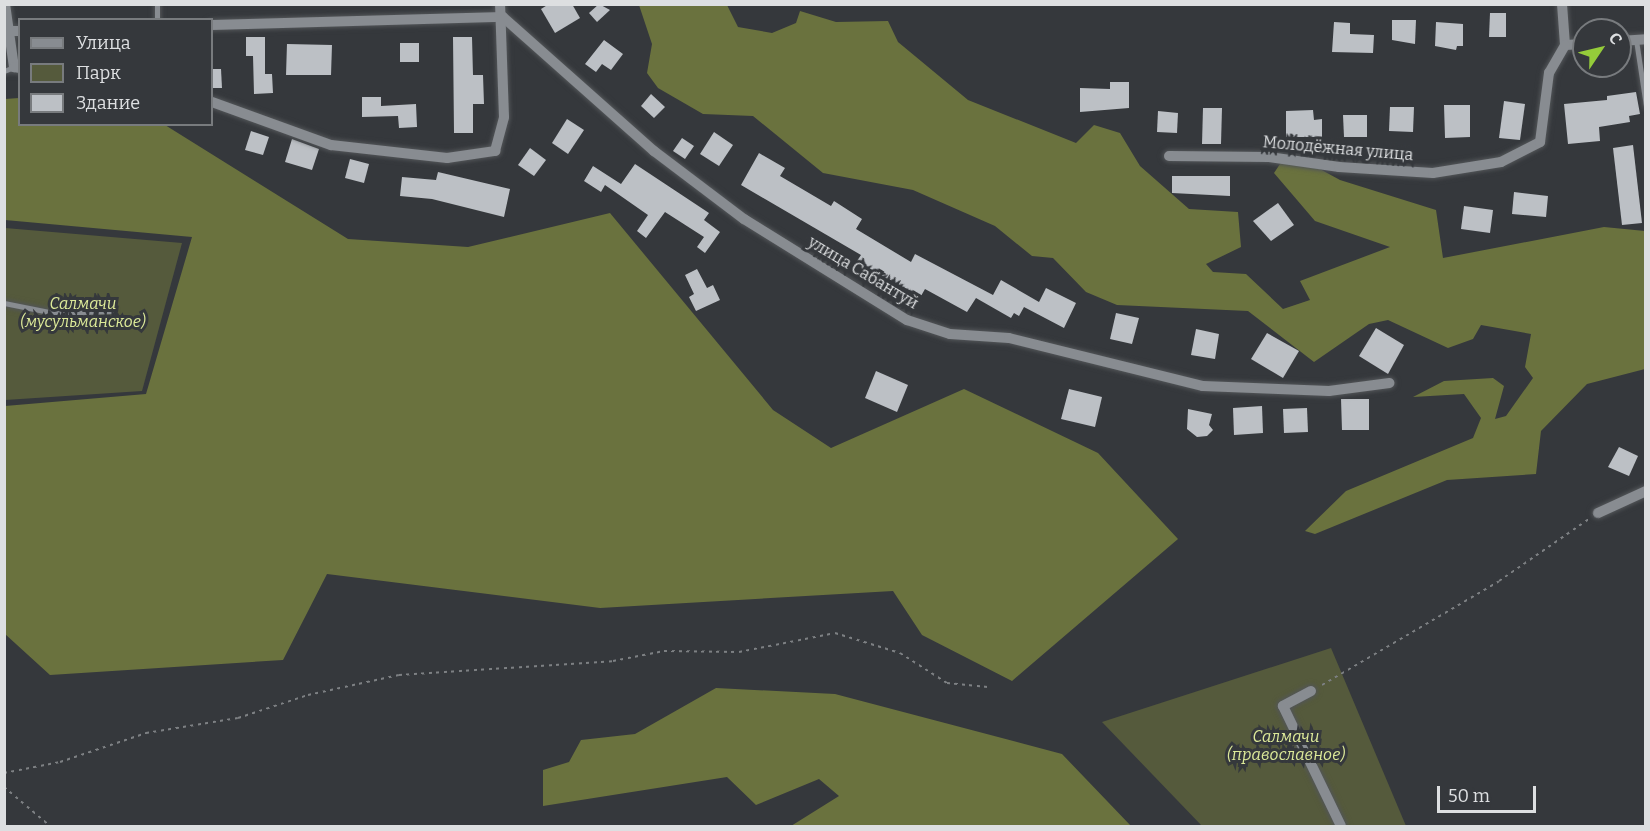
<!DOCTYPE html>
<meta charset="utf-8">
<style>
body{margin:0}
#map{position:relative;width:1650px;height:831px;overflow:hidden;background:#35383c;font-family:Bitter,serif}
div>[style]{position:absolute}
.green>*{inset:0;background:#555a3c}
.forest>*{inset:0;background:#6a723e}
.building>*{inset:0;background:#bcc0c5}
.path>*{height:2px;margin-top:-1px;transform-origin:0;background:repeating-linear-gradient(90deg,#7d8083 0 3px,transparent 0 7.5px)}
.roads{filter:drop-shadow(0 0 2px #525558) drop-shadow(0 0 2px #525558)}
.service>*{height:5px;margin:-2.5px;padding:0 2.5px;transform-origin:2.5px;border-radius:2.5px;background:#888c91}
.minor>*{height:10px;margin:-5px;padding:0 5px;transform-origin:5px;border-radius:5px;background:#888c91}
span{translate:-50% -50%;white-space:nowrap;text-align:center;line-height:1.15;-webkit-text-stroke:6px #35383c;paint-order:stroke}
.street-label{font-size:16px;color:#dddfe1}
.park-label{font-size:16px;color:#ddea99;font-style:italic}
.frame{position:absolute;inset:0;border:6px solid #dddfe1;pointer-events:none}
.legend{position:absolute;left:18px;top:18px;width:195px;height:108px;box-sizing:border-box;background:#35383c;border:2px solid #787b7e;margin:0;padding:8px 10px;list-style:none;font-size:18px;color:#dddfe1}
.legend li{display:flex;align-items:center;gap:12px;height:30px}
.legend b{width:30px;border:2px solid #787b7e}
.north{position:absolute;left:1572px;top:18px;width:60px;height:60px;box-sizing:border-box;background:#35383c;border:2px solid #787b7e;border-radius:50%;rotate:55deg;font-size:16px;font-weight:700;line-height:24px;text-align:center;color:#dddfe1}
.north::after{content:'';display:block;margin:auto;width:21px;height:27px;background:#95cc3a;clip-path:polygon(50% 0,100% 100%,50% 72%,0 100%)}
.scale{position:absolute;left:1437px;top:786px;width:99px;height:27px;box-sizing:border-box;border:3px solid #dddfe1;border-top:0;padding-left:8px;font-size:18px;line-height:21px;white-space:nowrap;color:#dddfe1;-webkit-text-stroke:4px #35383c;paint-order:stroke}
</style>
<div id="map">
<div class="green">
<div style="clip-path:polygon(5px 228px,182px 243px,142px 391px,5px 400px)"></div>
<div style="clip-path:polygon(1331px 648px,1406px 826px,1202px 826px,1102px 722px)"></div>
</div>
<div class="forest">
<div style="clip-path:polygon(639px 5px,727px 5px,738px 27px,772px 33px,796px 23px,800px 11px,836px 22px,888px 21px,898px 42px,968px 100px,1076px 143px,1094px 125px,1120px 133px,1140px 166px,1189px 209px,1238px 212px,1241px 247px,1206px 264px,1213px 272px,1246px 274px,1283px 309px,1310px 300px,1300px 281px,1390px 247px,1315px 221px,1274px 173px,1284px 158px,1298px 157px,1340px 180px,1436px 210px,1443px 258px,1604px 227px,1645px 231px,1645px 369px,1587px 384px,1541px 431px,1536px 474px,1447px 480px,1315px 534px,1305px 531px,1346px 491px,1473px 438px,1481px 418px,1464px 394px,1413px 397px,1444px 381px,1493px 378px,1504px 386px,1495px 419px,1506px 416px,1533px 378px,1525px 367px,1531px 334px,1481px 325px,1473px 339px,1448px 348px,1388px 320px,1369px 324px,1314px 362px,1248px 311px,1117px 305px,1086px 292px,1053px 258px,1032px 256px,995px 226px,913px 190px,823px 173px,753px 116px,703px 114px,658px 88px,647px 73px,652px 44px)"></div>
<div style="clip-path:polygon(19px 98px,20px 124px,165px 125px,348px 239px,468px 247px,610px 213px,773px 410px,831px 448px,964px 389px,1098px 453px,1178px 539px,1012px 681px,922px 635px,893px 591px,600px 608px,327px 574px,283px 660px,50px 675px,5px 634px,5px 406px,146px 394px,192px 237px,5px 220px,5px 99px)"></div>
<div style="clip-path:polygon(716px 688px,835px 694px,1062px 754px,1131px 826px,791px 826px,839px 796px,819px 779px,756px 805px,727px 777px,543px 806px,543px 770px,569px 762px,581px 740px,635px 734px)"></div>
</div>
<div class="building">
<div style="clip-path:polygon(549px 4px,572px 4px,580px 18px,555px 33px,541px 9px)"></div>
<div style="clip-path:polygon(599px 4px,610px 10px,597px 22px,589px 13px)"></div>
<div style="clip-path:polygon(1490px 13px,1506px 13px,1506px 37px,1489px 37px)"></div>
<div style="clip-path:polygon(1392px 20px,1416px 20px,1415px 44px,1392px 40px)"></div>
<div style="clip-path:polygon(1334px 22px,1350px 23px,1350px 34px,1374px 35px,1373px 53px,1332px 52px)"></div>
<div style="clip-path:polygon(1436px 22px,1463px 24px,1463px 46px,1457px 46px,1456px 50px,1435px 46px)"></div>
<div style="clip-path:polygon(246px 37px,265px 37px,265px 74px,272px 74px,273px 93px,254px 94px,253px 56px,246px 56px)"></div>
<div style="clip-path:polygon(453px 37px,472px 37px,473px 75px,483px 75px,484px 104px,473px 104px,473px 133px,454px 133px)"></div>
<div style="clip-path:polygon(604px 40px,623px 54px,611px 70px,602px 64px,596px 72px,585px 64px)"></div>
<div style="clip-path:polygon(400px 43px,419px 43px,419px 62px,400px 62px)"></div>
<div style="clip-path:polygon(287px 44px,332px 45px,331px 75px,286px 75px)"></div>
<div style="clip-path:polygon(212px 69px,221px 69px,222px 88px,212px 88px)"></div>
<div style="clip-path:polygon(1110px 82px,1129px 82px,1129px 108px,1080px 112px,1080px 88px,1110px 89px)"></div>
<div style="clip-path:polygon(1636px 92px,1640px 114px,1629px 116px,1630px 122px,1599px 127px,1600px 141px,1568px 144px,1564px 104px,1607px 100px,1607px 96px)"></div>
<div style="clip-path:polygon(651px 94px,665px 107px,654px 118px,641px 106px)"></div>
<div style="clip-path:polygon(362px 97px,381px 97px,381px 106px,416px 104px,417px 127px,399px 128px,398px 116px,362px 117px)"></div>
<div style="clip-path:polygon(1504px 101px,1525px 104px,1520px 140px,1499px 138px)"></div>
<div style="clip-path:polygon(1444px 105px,1470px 105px,1470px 137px,1445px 138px)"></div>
<div style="clip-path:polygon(1390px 107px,1414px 107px,1413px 132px,1389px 131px)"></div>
<div style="clip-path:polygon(1203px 108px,1222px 108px,1221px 144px,1202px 144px)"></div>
<div style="clip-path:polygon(1313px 110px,1314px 120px,1322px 119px,1322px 137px,1286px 137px,1286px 111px)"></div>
<div style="clip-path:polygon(1158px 111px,1178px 113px,1177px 133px,1157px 132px)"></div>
<div style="clip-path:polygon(1343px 115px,1367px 115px,1367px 137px,1344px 137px)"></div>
<div style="clip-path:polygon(567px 119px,584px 130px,568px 154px,552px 143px)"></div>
<div style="clip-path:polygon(251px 131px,269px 137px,263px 155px,245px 150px)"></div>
<div style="clip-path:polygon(714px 132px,733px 145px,719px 166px,700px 154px)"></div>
<div style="clip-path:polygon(682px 138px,694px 146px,685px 159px,673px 151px)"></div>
<div style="clip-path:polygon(292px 139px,319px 149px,312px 170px,285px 162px)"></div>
<div style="clip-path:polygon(1633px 145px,1642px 223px,1622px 225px,1613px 148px)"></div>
<div style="clip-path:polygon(530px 148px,546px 160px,534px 176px,518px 165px)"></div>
<div style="clip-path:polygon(759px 153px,785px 168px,780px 176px,831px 206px,834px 201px,862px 219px,856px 229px,911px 262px,915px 254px,993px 295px,1001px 280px,1039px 302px,1046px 288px,1076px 303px,1064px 328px,1024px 307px,1019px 316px,1014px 313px,1011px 318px,976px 298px,967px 312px,925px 289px,921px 296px,886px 278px,857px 261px,861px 255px,741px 185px)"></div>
<div style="clip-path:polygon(350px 159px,369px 164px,364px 183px,345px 178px)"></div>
<div style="clip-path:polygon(635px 164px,709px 213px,704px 220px,720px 232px,705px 253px,697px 247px,704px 237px,665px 212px,646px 238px,637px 231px,648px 215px,605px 185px,601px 192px,584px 181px,593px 166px,621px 184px)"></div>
<div style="clip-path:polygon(438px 172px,510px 189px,504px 217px,432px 199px,400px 196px,402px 177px,436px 180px)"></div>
<div style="clip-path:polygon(1172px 176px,1230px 176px,1230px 196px,1172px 193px)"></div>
<div style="clip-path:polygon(1514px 192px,1548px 196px,1546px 217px,1512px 214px)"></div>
<div style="clip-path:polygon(1278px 203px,1294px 225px,1271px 241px,1253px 221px)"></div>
<div style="clip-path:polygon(1464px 206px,1493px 210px,1490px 233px,1461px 229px)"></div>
<div style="clip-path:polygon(697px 269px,707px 288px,713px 285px,720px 300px,696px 311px,689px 297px,694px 294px,685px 275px)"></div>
<div style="clip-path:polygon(1116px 313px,1139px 318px,1132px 344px,1110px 339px)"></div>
<div style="clip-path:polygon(1376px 328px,1404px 345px,1388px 374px,1359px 356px)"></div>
<div style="clip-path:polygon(1196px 329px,1219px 334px,1215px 359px,1191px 355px)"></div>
<div style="clip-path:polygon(1267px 333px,1299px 351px,1283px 378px,1251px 359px)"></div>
<div style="clip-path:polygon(876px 371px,908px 385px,897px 412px,865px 398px)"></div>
<div style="clip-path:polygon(1069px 389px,1102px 397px,1095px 427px,1061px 419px)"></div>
<div style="clip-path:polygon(1341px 399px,1369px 399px,1369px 430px,1342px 430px)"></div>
<div style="clip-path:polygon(1262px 406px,1263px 433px,1234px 435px,1233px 408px)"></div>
<div style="clip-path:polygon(1307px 408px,1308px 432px,1284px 433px,1283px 409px)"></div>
<div style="clip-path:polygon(1188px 409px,1212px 414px,1209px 425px,1213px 430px,1207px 436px,1197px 437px,1187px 429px)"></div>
<div style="clip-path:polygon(1619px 447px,1638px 456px,1629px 476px,1608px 467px)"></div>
</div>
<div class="path">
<div style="left:1322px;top:685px;width:205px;rotate:-30.4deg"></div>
<div style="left:1499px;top:581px;width:109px;rotate:-34.6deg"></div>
<div style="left:4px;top:773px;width:57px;rotate:-11.1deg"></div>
<div style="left:60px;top:762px;width:91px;rotate:-18.6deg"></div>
<div style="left:146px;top:733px;width:93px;rotate:-9.3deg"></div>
<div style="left:238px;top:718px;width:74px;rotate:-18.2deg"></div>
<div style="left:308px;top:695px;width:93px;rotate:-12.4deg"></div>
<div style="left:399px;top:675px;width:214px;rotate:-3.7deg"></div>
<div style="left:613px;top:661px;width:52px;rotate:-11.1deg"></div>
<div style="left:664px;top:651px;width:75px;rotate:0.8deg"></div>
<div style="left:739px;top:652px;width:98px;rotate:-11.2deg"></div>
<div style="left:835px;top:633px;width:68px;rotate:17.1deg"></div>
<div style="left:900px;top:653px;width:56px;rotate:32.6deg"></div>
<div style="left:947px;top:683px;width:41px;rotate:5.6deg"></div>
<div style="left:4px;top:787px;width:60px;rotate:40.3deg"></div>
</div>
<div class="roads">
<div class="service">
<div style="left:157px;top:4px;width:16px;rotate:90deg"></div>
<div style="left:1636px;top:40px;width:67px;rotate:81.4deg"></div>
<div style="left:4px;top:71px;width:11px;rotate:-22deg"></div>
<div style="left:4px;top:303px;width:51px;rotate:11.3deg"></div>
<div style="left:54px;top:313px;width:57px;rotate:-2deg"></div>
</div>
<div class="minor">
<div style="left:5px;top:4px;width:64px;rotate:81.9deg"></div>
<div style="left:14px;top:67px;width:6px;rotate:9deg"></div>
<div style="left:1562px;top:4px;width:41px;rotate:85.8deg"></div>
<div style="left:1565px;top:45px;width:19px;rotate:-3deg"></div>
<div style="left:212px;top:25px;width:291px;rotate:-1.6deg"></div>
<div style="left:503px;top:17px;width:202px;rotate:41.6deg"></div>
<div style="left:654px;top:151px;width:113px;rotate:37.1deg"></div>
<div style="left:744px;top:219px;width:192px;rotate:31.8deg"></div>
<div style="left:907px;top:320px;width:45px;rotate:18deg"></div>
<div style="left:950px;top:334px;width:59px;rotate:3.9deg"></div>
<div style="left:1009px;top:338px;width:200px;rotate:13.9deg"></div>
<div style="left:1203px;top:386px;width:126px;rotate:2.3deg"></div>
<div style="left:1329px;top:391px;width:61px;rotate:-7.6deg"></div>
<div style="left:4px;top:31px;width:16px"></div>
<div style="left:1620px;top:41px;width:26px;rotate:-4deg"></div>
<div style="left:212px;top:102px;width:127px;rotate:19.9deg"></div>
<div style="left:331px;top:145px;width:117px;rotate:6.4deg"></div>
<div style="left:447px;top:158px;width:49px;rotate:-8.3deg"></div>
<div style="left:495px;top:151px;width:35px;rotate:-75deg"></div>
<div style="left:504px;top:117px;width:113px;rotate:-92deg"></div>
<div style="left:1169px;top:156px;width:100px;rotate:0.6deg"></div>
<div style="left:1269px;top:157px;width:71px;rotate:8.1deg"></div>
<div style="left:1339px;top:167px;width:94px;rotate:3.7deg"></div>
<div style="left:1433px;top:173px;width:69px;rotate:-9.2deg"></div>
<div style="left:1501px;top:162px;width:44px;rotate:-27.1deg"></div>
<div style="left:1540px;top:142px;width:70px;rotate:-82.6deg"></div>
<div style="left:1549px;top:73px;width:32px;rotate:-60deg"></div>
<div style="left:1598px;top:513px;width:53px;rotate:-24.6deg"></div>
<div style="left:1311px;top:691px;width:32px;rotate:152deg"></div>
<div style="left:1283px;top:706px;width:133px;rotate:64.2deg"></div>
</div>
</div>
<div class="street-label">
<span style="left:1338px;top:149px;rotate:5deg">Молодёжная улица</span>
<span style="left:863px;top:273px;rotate:31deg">улица Сабантуй</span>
</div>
<div class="park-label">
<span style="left:83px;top:313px">Салмачи<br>(мусульманское)</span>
<span style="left:1286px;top:746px">Салмачи<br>(православное)</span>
</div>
<div class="frame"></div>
<ul class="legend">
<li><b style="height:8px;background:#888c91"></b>Улица</li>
<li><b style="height:16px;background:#555a3c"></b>Парк</li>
<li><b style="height:16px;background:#bcc0c5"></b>Здание</li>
</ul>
<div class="north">С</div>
<div class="scale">50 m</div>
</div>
